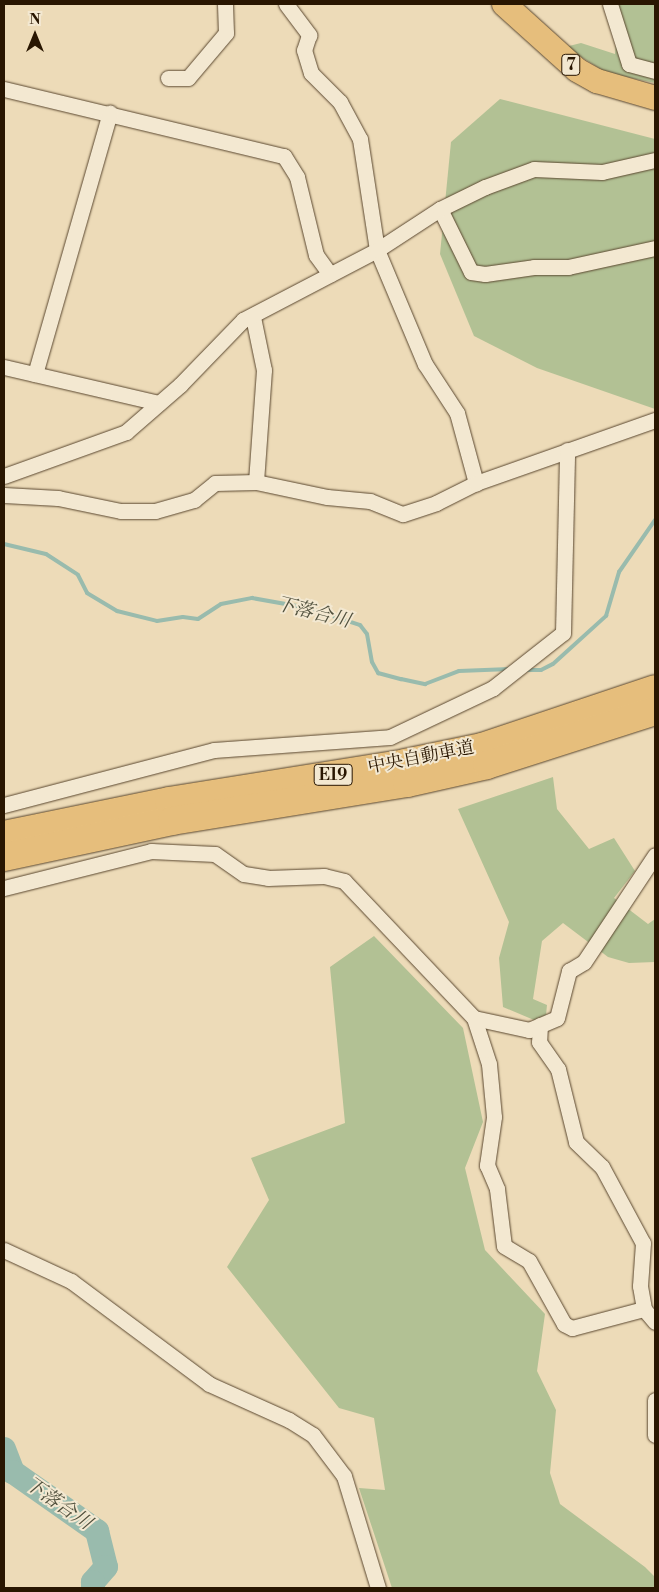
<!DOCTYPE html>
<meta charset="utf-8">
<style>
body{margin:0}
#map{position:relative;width:659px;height:1592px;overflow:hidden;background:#eddbb8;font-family:"Libre Bodoni","Noto Serif JP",serif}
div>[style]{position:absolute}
.green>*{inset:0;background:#b2c194}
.stream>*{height:4px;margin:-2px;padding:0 2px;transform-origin:2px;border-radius:2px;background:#99bbad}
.river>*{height:24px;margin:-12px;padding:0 12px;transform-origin:12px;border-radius:12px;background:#99bbad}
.roads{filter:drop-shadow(0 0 1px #5a472f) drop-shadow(0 0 1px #5a472f)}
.street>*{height:15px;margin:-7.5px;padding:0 7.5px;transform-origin:7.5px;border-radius:7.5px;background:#f3e8d1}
.primary>*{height:24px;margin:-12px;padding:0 12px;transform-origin:12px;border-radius:12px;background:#e6be7c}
.highway>*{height:28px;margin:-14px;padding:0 14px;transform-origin:14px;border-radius:14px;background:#e6be7c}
span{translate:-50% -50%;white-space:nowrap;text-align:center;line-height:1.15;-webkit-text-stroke:4px #f3e8d1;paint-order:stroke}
.shield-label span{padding:1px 4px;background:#f3e8d1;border:1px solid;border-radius:4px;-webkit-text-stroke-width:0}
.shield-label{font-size:16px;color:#291601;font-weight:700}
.street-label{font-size:18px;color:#291601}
.water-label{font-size:19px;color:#50503d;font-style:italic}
.frame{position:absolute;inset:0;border:5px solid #291601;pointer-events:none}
.north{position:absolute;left:10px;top:10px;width:50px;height:50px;-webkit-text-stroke:4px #f3e8d1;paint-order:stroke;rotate:0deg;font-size:14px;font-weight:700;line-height:20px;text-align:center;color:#291601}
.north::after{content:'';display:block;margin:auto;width:18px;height:22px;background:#291601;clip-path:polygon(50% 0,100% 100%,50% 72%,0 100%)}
</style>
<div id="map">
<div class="green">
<div style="clip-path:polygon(619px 4px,655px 4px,655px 83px,607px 73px,565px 47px,581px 43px,615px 54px)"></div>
<div style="clip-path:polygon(500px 99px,655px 139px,655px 409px,537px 368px,474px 336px,440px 254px,451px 142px)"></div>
<div style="clip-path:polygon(553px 777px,557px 809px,589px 849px,614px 838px,635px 871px,614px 898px,648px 924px,655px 919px,655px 962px,629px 963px,608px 957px,563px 923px,542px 941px,533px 999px,547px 1005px,546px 1015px,534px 1020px,503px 1007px,499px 958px,509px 922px,458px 809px)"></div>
<div style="clip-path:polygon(374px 936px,463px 1028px,483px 1122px,465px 1168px,485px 1250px,545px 1314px,537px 1371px,556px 1410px,550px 1473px,560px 1504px,645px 1567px,655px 1577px,655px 1588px,392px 1588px,359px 1488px,385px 1490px,374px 1418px,339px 1408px,227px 1267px,269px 1200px,251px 1158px,345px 1123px,330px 967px)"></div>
</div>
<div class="stream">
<div style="left:4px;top:544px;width:43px;rotate:13.4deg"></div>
<div style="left:46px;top:554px;width:38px;rotate:33deg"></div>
<div style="left:78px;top:575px;width:20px;rotate:63deg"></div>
<div style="left:87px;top:593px;width:35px;rotate:31deg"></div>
<div style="left:117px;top:611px;width:41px;rotate:14deg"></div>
<div style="left:157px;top:621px;width:26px;rotate:-9deg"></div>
<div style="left:183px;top:617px;width:15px;rotate:8deg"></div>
<div style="left:198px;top:619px;width:27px;rotate:-33deg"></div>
<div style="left:221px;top:604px;width:32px;rotate:-11deg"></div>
<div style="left:252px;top:598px;width:57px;rotate:10.1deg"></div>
<div style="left:308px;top:608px;width:55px;rotate:18.1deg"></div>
<div style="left:360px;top:625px;width:11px;rotate:52deg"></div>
<div style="left:367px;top:634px;width:28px;rotate:80deg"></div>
<div style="left:372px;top:662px;width:13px;rotate:61deg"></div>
<div style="left:378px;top:673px;width:24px;rotate:15deg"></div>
<div style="left:401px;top:679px;width:25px;rotate:12deg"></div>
<div style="left:425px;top:684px;width:36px;rotate:-21deg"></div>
<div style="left:459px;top:671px;width:51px;rotate:-2.2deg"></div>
<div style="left:524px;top:670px;width:17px"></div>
<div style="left:541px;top:670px;width:13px;rotate:-27deg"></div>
<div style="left:553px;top:664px;width:72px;rotate:-42.2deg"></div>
<div style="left:606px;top:616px;width:46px;rotate:-73.5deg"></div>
<div style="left:619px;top:572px;width:63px;rotate:-55.3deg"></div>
</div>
<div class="river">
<div style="left:4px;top:1449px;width:25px;rotate:69deg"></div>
<div style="left:13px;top:1472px;width:103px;rotate:35.1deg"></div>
<div style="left:97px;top:1531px;width:37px;rotate:76deg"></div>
<div style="left:106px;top:1567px;width:20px;rotate:131deg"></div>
<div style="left:93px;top:1582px;width:6px;rotate:90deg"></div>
</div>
<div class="roads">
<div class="street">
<div style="left:286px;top:4px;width:39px;rotate:53deg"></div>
<div style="left:309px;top:35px;width:16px;rotate:108deg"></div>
<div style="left:304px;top:50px;width:24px;rotate:73deg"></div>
<div style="left:311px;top:73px;width:41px;rotate:45deg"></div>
<div style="left:340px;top:102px;width:42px;rotate:61.6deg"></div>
<div style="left:360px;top:139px;width:112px;rotate:81.3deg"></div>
<div style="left:377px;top:250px;width:124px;rotate:67.2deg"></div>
<div style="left:425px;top:364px;width:59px;rotate:56.9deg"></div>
<div style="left:457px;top:413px;width:73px;rotate:74.8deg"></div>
<div style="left:610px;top:4px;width:63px;rotate:72.4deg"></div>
<div style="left:629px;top:64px;width:27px;rotate:15deg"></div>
<div style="left:168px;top:78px;width:20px"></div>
<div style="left:188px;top:78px;width:59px;rotate:-49.8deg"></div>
<div style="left:226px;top:33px;width:29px;rotate:-92deg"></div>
<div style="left:4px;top:89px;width:288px;rotate:13.5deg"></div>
<div style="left:284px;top:156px;width:25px;rotate:58deg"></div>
<div style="left:297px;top:177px;width:80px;rotate:76.3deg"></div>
<div style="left:316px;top:255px;width:24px;rotate:54deg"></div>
<div style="left:440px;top:209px;width:70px;rotate:63.8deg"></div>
<div style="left:471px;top:272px;width:14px;rotate:8deg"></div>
<div style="left:485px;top:274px;width:49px;rotate:-8.1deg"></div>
<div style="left:534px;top:267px;width:34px"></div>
<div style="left:568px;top:267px;width:89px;rotate:-12.3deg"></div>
<div style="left:253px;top:317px;width:54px;rotate:78.3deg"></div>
<div style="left:264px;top:370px;width:112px;rotate:94.1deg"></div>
<div style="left:4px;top:367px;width:159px;rotate:13.1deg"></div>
<div style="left:35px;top:374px;width:272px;rotate:-74deg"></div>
<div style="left:4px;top:476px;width:130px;rotate:-19.8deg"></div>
<div style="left:126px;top:432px;width:72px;rotate:-41deg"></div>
<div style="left:180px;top:385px;width:91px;rotate:-45.9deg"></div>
<div style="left:243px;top:320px;width:151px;rotate:-27.6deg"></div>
<div style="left:377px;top:250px;width:75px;rotate:-33.1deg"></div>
<div style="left:440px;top:209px;width:50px;rotate:-26.1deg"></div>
<div style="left:485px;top:187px;width:52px;rotate:-20.2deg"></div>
<div style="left:534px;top:169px;width:68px;rotate:2.5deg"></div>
<div style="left:602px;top:172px;width:54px;rotate:-12.8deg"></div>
<div style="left:4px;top:495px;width:54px;rotate:3.2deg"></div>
<div style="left:58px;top:498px;width:64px;rotate:11.7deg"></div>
<div style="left:121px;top:511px;width:34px"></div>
<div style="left:155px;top:511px;width:41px;rotate:-15.8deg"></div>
<div style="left:194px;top:500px;width:27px;rotate:-39deg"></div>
<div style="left:215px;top:483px;width:41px;rotate:-1.4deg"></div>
<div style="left:256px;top:482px;width:73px;rotate:11.9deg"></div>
<div style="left:327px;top:497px;width:43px;rotate:5.3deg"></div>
<div style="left:370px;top:501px;width:35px;rotate:22deg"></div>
<div style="left:403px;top:514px;width:35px;rotate:-18deg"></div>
<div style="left:436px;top:503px;width:45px;rotate:-26.6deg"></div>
<div style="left:476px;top:483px;width:190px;rotate:-19.4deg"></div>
<div style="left:4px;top:805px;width:217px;rotate:-14.7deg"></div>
<div style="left:214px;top:750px;width:176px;rotate:-4.2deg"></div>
<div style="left:390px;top:737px;width:114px;rotate:-25.4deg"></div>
<div style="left:493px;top:688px;width:89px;rotate:-38.2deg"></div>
<div style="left:563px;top:633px;width:183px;rotate:-88.7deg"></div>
<div style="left:4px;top:888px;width:152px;rotate:-14.1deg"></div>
<div style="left:151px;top:851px;width:64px;rotate:2.7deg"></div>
<div style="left:215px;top:854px;width:35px;rotate:35deg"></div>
<div style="left:244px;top:874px;width:24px;rotate:9deg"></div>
<div style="left:268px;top:878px;width:56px;rotate:-2deg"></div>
<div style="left:324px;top:876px;width:21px;rotate:14deg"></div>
<div style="left:344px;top:881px;width:189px;rotate:46.5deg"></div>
<div style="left:474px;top:1018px;width:56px;rotate:12.3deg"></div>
<div style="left:529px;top:1030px;width:30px;rotate:-23deg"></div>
<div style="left:557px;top:1018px;width:49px;rotate:-75.7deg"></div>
<div style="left:569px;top:971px;width:17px;rotate:-31deg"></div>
<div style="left:584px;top:962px;width:128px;rotate:-56.4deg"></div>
<div style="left:474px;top:1018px;width:48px;rotate:71.9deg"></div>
<div style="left:489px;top:1064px;width:53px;rotate:84.6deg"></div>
<div style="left:494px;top:1117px;width:49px;rotate:98.3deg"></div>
<div style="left:487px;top:1165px;width:26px;rotate:67deg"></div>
<div style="left:497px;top:1189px;width:57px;rotate:83deg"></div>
<div style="left:504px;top:1246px;width:29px;rotate:31deg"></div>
<div style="left:529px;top:1261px;width:72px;rotate:60.9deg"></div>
<div style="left:564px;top:1324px;width:9px;rotate:27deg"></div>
<div style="left:572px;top:1328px;width:74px;rotate:-14.8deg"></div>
<div style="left:540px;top:1025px;width:17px;rotate:93deg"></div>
<div style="left:539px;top:1042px;width:33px;rotate:55deg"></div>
<div style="left:558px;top:1069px;width:75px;rotate:76.1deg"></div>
<div style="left:576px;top:1142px;width:36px;rotate:44deg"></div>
<div style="left:602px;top:1167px;width:86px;rotate:61.7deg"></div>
<div style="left:643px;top:1243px;width:43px;rotate:94deg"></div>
<div style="left:640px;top:1286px;width:23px;rotate:80deg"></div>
<div style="left:644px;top:1309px;width:17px;rotate:50deg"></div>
<div style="left:4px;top:1250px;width:74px;rotate:24.8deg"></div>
<div style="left:71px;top:1281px;width:172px;rotate:36.7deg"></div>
<div style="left:209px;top:1384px;width:88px;rotate:24.2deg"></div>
<div style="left:289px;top:1420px;width:28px;rotate:32deg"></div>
<div style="left:313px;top:1435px;width:51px;rotate:52.9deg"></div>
<div style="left:344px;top:1476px;width:117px;rotate:73.1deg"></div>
<div style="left:655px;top:1400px;width:35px;rotate:90deg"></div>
</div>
<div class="primary">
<div style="left:504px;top:4px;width:98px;rotate:42.1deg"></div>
<div style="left:577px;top:70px;width:23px;rotate:29deg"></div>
<div style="left:597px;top:81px;width:60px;rotate:16.3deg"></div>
</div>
<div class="highway">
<div style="left:4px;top:835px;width:168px;rotate:-11.6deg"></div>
<div style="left:169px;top:801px;width:239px;rotate:-9.1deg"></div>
<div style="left:405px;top:763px;width:79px;rotate:-11.7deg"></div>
<div style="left:482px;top:747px;width:182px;rotate:-18.5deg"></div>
<div style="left:4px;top:857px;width:172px;rotate:-12.1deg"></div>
<div style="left:172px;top:821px;width:238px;rotate:-9.2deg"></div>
<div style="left:407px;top:783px;width:82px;rotate:-12.7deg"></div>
<div style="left:487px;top:765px;width:176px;rotate:-17.8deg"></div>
</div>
</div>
<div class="shield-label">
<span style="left:571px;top:65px">7</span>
<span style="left:333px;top:775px">E19</span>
</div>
<div class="street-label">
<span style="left:421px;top:758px;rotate:-11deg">中央自動車道</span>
</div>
<div class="water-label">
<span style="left:313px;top:613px;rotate:14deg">下落合川</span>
<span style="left:58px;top:1504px;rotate:35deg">下落合川</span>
</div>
<div class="frame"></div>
<div class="north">N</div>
</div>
